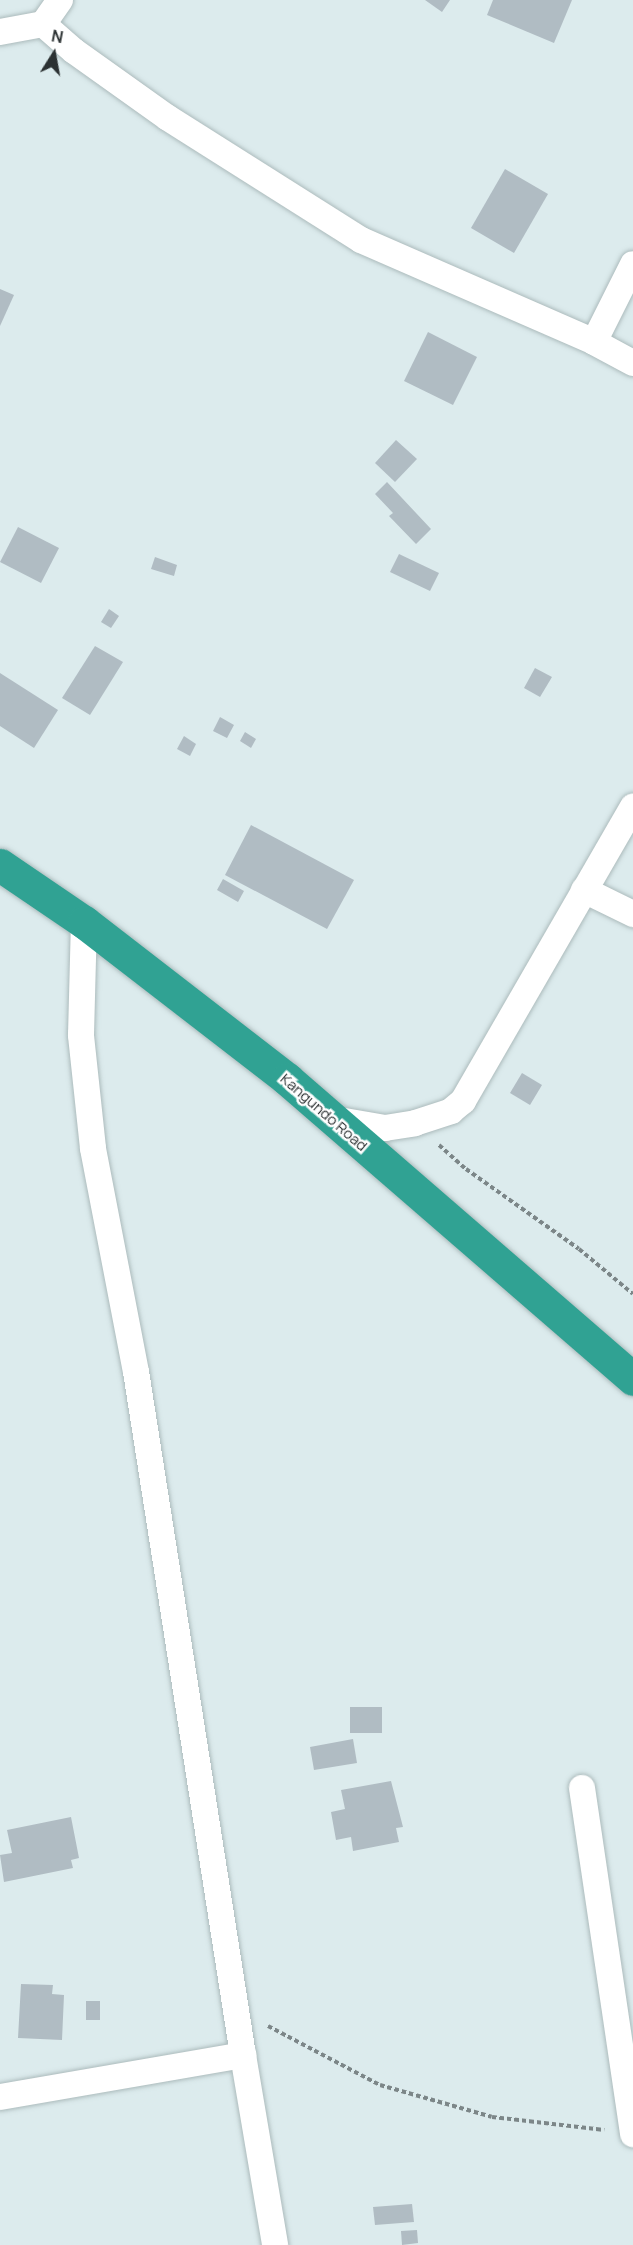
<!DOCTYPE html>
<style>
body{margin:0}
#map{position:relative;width:633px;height:2245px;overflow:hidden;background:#dcebed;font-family:Manrope,sans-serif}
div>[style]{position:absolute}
.building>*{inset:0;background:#b0bcc3}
.path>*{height:4px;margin-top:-2px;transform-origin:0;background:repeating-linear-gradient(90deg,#7c8688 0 4.5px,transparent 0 7.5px)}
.roads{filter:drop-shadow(0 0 2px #acbbbc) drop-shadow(0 0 2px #acbbbc)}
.street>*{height:26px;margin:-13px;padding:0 13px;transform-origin:13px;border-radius:13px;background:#fff}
.highway>*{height:33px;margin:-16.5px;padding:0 16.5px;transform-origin:16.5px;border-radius:16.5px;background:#30a293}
span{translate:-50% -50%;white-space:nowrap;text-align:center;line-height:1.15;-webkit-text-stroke:5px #fff;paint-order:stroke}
.street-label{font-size:15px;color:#2b3132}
.north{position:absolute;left:24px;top:24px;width:60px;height:60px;-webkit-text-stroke:4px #fff;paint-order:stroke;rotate:11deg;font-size:16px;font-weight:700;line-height:24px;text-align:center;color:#2b3132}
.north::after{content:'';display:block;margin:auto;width:21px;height:27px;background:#2b3132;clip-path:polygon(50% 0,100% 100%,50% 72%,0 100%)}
</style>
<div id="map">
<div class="building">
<div style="clip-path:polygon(425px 0,450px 0,442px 12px)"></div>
<div style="clip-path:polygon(493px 0,572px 0,554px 43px,487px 15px)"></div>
<div style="clip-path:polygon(505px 169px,548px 194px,514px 253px,471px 228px)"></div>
<div style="clip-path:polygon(0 289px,14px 295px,0 326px)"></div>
<div style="clip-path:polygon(428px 332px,477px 357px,453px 405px,404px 381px)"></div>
<div style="clip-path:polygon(396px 440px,417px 459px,395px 482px,375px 463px)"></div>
<div style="clip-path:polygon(387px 482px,431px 529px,416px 544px,389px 516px,393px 513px,375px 494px)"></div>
<div style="clip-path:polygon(18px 527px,59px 548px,41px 583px,0 562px)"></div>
<div style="clip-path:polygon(399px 554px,439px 573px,430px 591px,390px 572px)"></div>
<div style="clip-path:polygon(155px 557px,177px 565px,174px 576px,151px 569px)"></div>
<div style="clip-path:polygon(109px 609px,119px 616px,111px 628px,101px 622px)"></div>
<div style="clip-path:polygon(95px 646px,123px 662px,90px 715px,62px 698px)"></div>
<div style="clip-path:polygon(535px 668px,552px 677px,540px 697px,524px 688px)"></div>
<div style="clip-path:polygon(0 673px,58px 710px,34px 748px,0 726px)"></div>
<div style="clip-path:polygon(220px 717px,234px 725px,227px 738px,213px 731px)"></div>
<div style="clip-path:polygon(245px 732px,256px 739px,251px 748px,240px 741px)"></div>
<div style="clip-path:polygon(184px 736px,196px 744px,190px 756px,177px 749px)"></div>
<div style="clip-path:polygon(251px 825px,354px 880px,327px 929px,225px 875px)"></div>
<div style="clip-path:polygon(223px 879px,244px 891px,238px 902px,217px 890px)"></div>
<div style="clip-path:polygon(522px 1073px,542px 1085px,530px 1105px,510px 1093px)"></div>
<div style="clip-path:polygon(350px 1707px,382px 1707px,382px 1733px,350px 1733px)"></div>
<div style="clip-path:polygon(353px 1739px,357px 1763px,314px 1770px,310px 1747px)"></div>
<div style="clip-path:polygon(391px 1781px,403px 1827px,396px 1828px,399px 1842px,353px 1851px,351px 1837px,336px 1840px,331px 1812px,345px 1809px,341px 1790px)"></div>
<div style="clip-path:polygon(71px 1817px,79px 1858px,71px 1860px,73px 1868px,4px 1882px,0 1855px,12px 1853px,7px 1830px)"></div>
<div style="clip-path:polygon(21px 1984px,53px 1985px,52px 1994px,64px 1995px,62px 2040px,18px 2038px)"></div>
<div style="clip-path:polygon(86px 2001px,100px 2001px,100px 2020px,86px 2020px)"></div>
<div style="clip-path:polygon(412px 2204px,414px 2222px,375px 2225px,373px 2207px)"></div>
<div style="clip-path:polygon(417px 2230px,418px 2243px,402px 2245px,401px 2231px)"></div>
</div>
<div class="path">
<div style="left:439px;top:1145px;width:36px;rotate:42deg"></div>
<div style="left:466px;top:1169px;width:138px;rotate:35.3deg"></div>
<div style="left:579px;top:1249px;width:70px;rotate:39.8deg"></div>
<div style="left:268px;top:2026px;width:127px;rotate:27.8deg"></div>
<div style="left:380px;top:2085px;width:116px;rotate:15.9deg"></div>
<div style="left:492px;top:2117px;width:113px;rotate:6.6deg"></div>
</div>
<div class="roads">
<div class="street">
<div style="left:60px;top:0;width:29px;rotate:125deg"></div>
<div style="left:43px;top:24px;width:41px;rotate:41.1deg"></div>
<div style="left:74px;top:51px;width:115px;rotate:35.5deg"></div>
<div style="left:168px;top:118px;width:228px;rotate:32.3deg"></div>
<div style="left:361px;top:240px;width:254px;rotate:23.6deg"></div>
<div style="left:594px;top:342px;width:44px;rotate:28.3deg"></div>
<div style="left:0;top:32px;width:44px;rotate:-10.5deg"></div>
<div style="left:594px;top:342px;width:87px;rotate:-63.4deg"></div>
<div style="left:584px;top:890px;width:55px;rotate:26.1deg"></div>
<div style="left:333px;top:1119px;width:53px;rotate:9.8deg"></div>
<div style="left:385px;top:1128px;width:30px;rotate:-9deg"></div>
<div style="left:415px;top:1123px;width:38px;rotate:-18deg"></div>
<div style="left:451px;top:1111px;width:16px;rotate:-40deg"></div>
<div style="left:463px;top:1101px;width:340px;rotate:-60deg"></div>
<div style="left:582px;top:1788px;width:350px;rotate:81.6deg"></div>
<div style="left:243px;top:2055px;width:193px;rotate:80.4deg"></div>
<div style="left:0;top:2097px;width:247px;rotate:-9.8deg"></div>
<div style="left:243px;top:2055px;width:691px;rotate:-98.9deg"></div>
<div style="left:136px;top:1372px;width:228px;rotate:-100.9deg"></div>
<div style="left:93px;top:1148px;width:114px;rotate:-96.1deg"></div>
<div style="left:81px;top:1035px;width:113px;rotate:-88.5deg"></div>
</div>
<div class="highway">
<div style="left:0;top:865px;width:102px;rotate:34.2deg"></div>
<div style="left:84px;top:922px;width:257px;rotate:37.7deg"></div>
<div style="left:287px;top:1079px;width:458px;rotate:40.9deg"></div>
</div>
</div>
<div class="street-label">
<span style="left:324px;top:1112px;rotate:41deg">Kangundo Road</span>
</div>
<div class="north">N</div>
</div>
